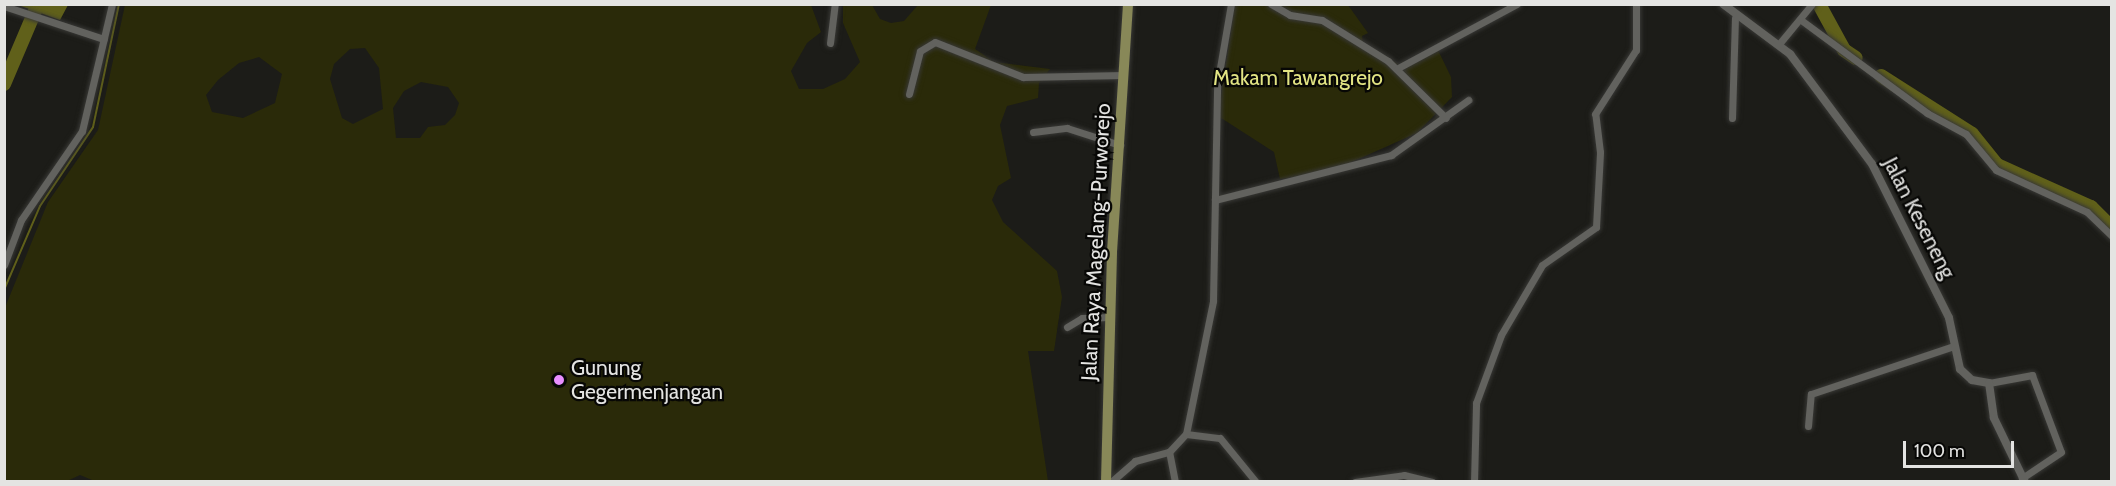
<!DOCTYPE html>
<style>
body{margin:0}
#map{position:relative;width:2116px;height:486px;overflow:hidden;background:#1c1c18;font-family:Cabin,sans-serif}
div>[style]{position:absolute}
.green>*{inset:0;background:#2a2a09}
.water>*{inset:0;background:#60601a}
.stream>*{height:2px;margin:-1px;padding:0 1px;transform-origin:1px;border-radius:1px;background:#60601a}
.river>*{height:14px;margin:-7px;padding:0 7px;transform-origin:7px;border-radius:7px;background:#60601a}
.roads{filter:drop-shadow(0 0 2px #383835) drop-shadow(0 0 2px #383835)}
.minor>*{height:7px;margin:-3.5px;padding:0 3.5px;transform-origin:3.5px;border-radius:3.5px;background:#62625e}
.tertiary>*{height:8px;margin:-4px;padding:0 4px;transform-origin:4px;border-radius:4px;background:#62625e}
.primary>*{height:10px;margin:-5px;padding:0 5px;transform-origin:5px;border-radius:5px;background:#888858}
.dots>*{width:16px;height:16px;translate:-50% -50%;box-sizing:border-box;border:3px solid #070705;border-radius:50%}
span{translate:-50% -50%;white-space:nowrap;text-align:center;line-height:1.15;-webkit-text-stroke:4.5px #070705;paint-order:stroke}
.park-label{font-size:21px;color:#e2e483}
.street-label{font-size:21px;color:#e4e4e2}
.poi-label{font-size:21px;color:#e4e4e2}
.left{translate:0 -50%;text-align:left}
.frame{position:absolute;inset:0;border:6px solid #e4e4e2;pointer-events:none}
.scale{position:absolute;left:1903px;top:441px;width:111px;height:27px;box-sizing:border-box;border:3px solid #e4e4e2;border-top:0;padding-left:8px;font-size:18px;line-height:21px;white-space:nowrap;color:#e4e4e2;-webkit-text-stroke:4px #070705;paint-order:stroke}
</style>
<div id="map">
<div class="green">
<div style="clip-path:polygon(evenodd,125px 5px,811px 5px,821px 32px,807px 43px,791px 71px,799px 89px,823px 89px,845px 79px,860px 62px,843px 23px,843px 5px,872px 5px,880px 19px,891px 23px,904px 21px,918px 5px,991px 5px,975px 49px,994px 62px,1050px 69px,1039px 83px,1038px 98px,1007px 106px,1000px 125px,1011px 178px,998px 186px,992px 200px,1003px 222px,1057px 271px,1062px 297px,1054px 351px,1028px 351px,1048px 481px,97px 482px,80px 475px,67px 481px,5px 481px,4px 310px,48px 202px,98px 130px,125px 5px,365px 48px,379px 68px,383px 109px,353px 124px,342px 118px,330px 79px,334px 64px,350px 49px,365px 48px,125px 5px,259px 57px,282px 74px,275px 103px,243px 118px,212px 112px,206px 95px,218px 80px,239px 63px,259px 57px,125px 5px,421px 82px,448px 87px,459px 103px,455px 115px,445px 125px,428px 127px,420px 138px,396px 138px,393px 108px,404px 91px,421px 82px)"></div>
<div style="clip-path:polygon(1235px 5px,1348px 5px,1368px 33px,1362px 36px,1363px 44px,1392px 61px,1401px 65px,1437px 48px,1451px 77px,1452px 97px,1417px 133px,1327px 173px,1280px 179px,1274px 152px,1218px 116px)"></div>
</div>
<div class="water">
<div style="clip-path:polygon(15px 4px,68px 5px,60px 20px)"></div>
</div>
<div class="stream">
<div style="left:4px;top:290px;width:91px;rotate:-66.8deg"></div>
<div style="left:40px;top:206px;width:95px;rotate:-56.1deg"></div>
<div style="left:93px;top:127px;width:126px;rotate:-78.1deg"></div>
</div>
<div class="river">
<div style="left:1819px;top:4px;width:52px;rotate:61.5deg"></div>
<div style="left:1844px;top:50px;width:14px;rotate:34deg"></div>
<div style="left:1881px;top:76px;width:108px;rotate:32.5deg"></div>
<div style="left:1972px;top:134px;width:40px;rotate:51deg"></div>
<div style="left:1997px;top:165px;width:103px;rotate:24.1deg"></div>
<div style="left:2091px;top:207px;width:30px;rotate:45deg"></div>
<div style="left:4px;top:84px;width:87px;rotate:-67deg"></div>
</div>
<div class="roads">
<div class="minor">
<div style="left:1271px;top:4px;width:22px;rotate:30deg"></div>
<div style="left:1290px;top:15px;width:32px;rotate:9deg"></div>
<div style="left:1322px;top:20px;width:78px;rotate:31.8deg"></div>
<div style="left:1388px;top:61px;width:81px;rotate:44.5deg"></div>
<div style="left:4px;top:6px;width:105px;rotate:18.3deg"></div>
<div style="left:1801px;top:20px;width:157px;rotate:36.4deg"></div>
<div style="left:1927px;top:113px;width:44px;rotate:28.3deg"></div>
<div style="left:1966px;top:134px;width:47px;rotate:50.2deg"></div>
<div style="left:1996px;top:170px;width:100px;rotate:24.8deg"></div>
<div style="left:2087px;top:212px;width:35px;rotate:44deg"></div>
<div style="left:830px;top:43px;width:39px;rotate:-83deg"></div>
<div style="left:1779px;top:44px;width:52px;rotate:-50.5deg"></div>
<div style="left:1398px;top:68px;width:135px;rotate:-28.3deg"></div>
<div style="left:909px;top:94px;width:44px;rotate:-75.7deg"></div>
<div style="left:920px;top:51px;width:17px;rotate:-31deg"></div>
<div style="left:935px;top:42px;width:95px;rotate:21.7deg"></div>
<div style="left:1023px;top:77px;width:101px;rotate:-1.1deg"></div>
<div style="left:1732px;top:118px;width:100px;rotate:-88.3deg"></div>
<div style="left:1033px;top:132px;width:34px;rotate:-7deg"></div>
<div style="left:1067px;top:128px;width:56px;rotate:17.8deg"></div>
<div style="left:1215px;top:200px;width:182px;rotate:-14.3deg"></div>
<div style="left:1391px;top:155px;width:95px;rotate:-35.5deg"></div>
<div style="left:4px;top:265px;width:48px;rotate:-69.3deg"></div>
<div style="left:21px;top:220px;width:108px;rotate:-55.6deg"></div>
<div style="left:82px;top:131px;width:130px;rotate:-76.7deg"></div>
<div style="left:1067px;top:327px;width:17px;rotate:-31deg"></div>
<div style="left:1082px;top:318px;width:27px;rotate:-2deg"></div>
<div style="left:1989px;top:383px;width:44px;rotate:-10.5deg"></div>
<div style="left:2032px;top:375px;width:82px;rotate:69.4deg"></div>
<div style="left:2061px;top:452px;width:47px;rotate:146.3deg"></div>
<div style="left:1808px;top:426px;width:32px;rotate:-85deg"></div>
<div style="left:1811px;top:394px;width:151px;rotate:-18.6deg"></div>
<div style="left:1186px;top:434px;width:34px;rotate:7deg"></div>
<div style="left:1220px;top:438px;width:57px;rotate:50.7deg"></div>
<div style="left:1111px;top:482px;width:32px;rotate:-41deg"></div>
<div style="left:1135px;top:461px;width:35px;rotate:-15deg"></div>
<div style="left:1175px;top:482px;width:31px;rotate:-101deg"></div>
<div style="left:1169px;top:452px;width:25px;rotate:-47deg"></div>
<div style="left:1186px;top:434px;width:136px;rotate:-78.5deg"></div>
<div style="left:1213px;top:301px;width:216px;rotate:-88.9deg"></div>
<div style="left:1217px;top:85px;width:82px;rotate:-80.2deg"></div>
<div style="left:1355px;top:482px;width:49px;rotate:-8.1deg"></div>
<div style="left:1404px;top:475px;width:29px;rotate:14deg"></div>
<div style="left:1474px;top:482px;width:79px;rotate:-88.5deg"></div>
<div style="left:1476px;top:403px;width:72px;rotate:-69.8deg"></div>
<div style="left:1501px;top:335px;width:81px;rotate:-59.6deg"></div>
<div style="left:1542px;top:265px;width:66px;rotate:-35.1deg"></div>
<div style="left:1596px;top:227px;width:75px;rotate:-86.9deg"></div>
<div style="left:1600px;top:152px;width:38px;rotate:-97deg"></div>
<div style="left:1595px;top:114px;width:76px;rotate:-57.4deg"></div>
<div style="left:1636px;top:50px;width:46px;rotate:-90deg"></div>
</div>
<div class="tertiary">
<div style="left:1723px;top:4px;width:84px;rotate:36.7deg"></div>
<div style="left:1790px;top:54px;width:137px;rotate:53.3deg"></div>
<div style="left:1872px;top:164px;width:172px;rotate:63.4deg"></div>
<div style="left:1949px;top:318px;width:52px;rotate:77.8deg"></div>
<div style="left:1960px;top:369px;width:16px;rotate:43deg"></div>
<div style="left:1972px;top:380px;width:17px;rotate:10deg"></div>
<div style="left:1989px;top:383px;width:35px;rotate:82deg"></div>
<div style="left:1994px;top:418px;width:71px;rotate:64.2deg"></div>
</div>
<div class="primary">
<div style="left:1106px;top:482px;width:230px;rotate:-88.5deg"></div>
<div style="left:1112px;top:252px;width:249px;rotate:-86.3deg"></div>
</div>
</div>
<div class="dots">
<div style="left:559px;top:380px;background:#e88eff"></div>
</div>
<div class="park-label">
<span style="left:1298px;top:78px">Makam Tawangrejo</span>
</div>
<div class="street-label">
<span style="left:1919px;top:218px;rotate:63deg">Jalan Keseneng</span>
<span style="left:1096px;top:242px;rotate:-87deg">Jalan Raya Magelang-Purworejo</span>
</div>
<div class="poi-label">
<span class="left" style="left:571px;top:380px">Gunung<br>Gegermenjangan</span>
</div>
<div class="frame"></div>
<div class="scale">100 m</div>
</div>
